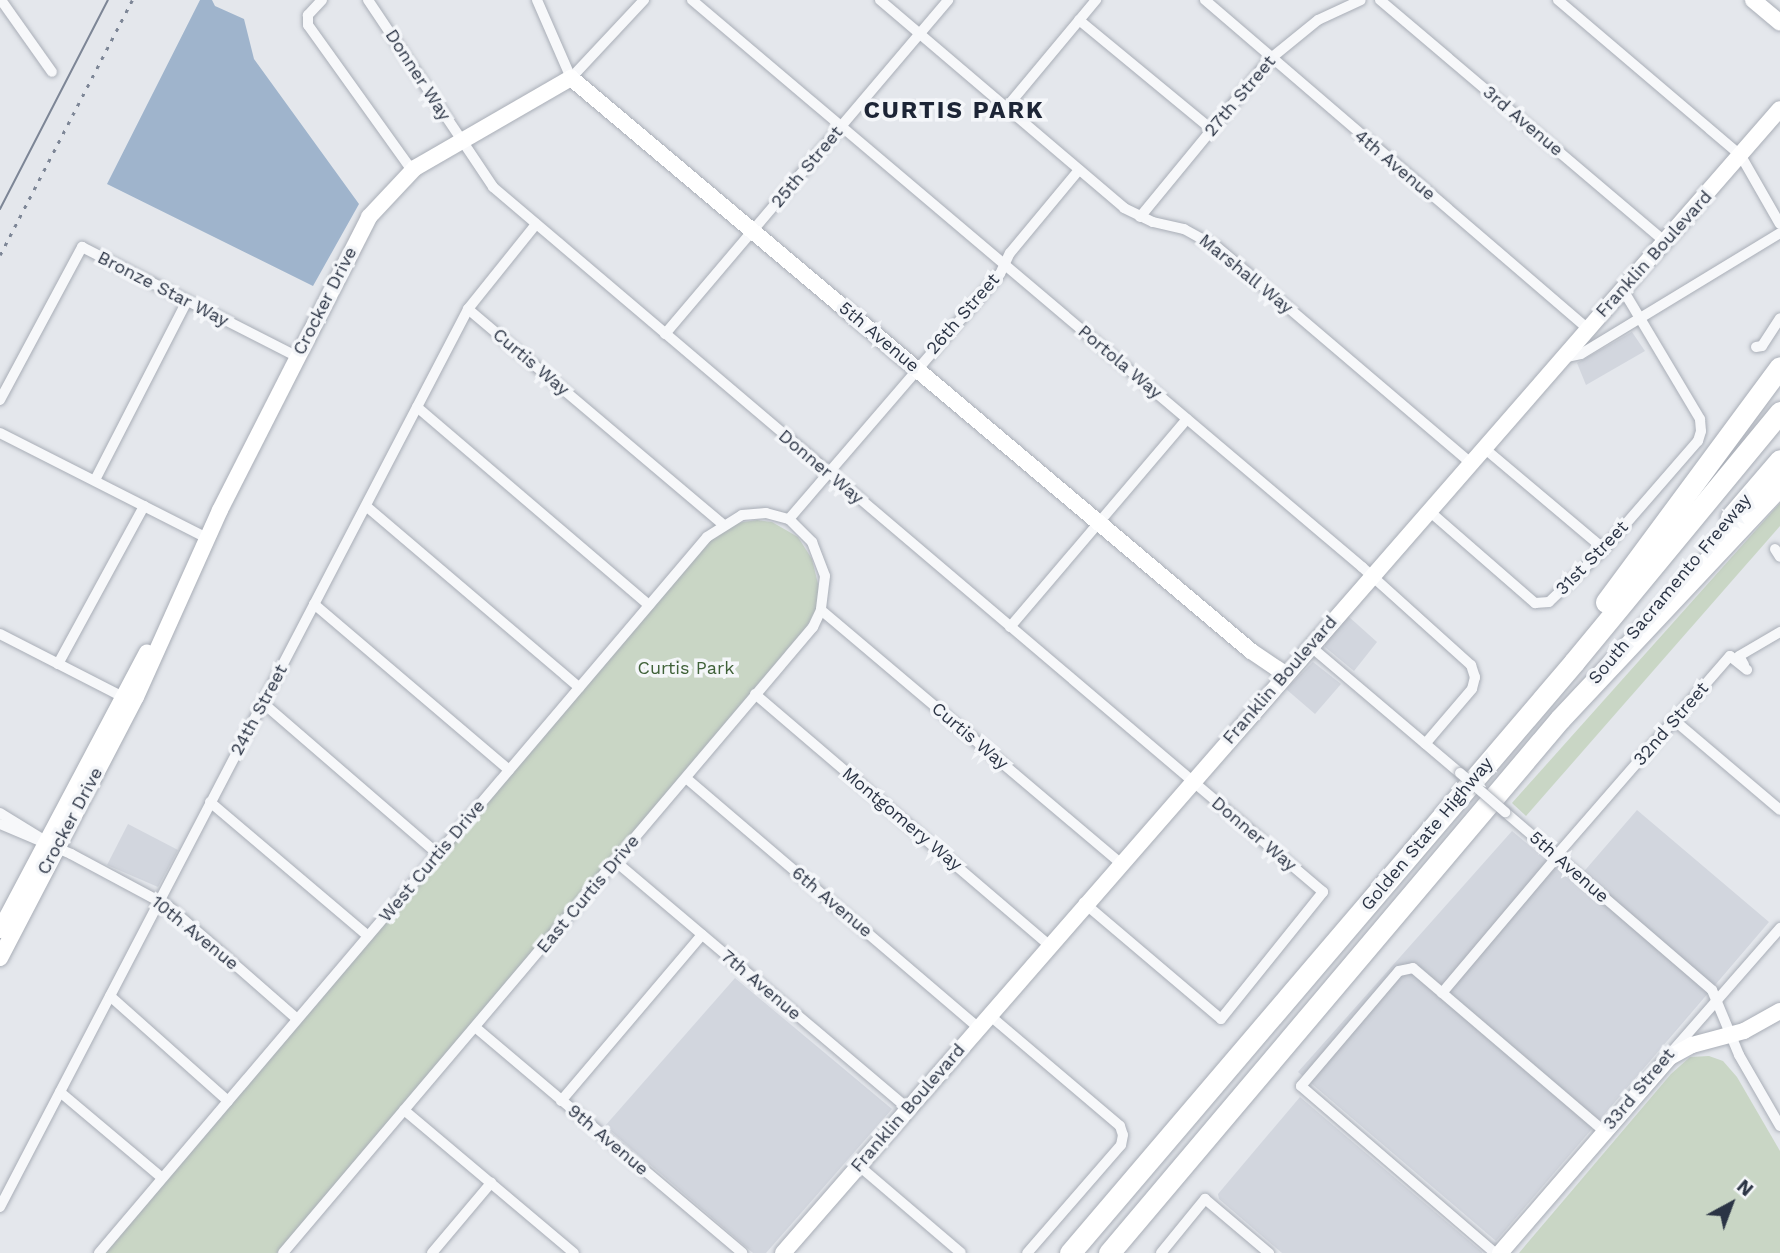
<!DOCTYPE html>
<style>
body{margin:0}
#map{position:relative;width:1780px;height:1253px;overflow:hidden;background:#e4e7ec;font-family:"Work Sans",sans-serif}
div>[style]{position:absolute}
.built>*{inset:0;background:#d2d6de}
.green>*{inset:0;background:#c9d6c5}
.water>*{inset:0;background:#9fb4cc}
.roads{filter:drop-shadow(0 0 2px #a9aeb7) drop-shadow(0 0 2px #a9aeb7)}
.street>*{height:10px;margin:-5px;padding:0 5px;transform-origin:5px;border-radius:5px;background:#f7f8fa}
.secondary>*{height:16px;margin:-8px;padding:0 8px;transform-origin:8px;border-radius:8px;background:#fff}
.highway>*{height:21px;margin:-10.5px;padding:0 10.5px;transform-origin:10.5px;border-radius:10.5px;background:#fff}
.tram>*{height:2px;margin:-1px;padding:0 1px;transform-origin:1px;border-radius:1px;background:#7d8696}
.rail>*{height:2.5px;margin-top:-1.25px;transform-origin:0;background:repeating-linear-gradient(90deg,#7d8696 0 3.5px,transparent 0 10.5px)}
.bridges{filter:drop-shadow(0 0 2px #a9aeb7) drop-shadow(0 0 2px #a9aeb7)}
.street-bridge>*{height:10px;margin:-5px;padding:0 5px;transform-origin:5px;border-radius:5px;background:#f7f8fa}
span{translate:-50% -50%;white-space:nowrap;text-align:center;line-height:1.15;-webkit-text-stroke:7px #f4f6f9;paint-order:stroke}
.street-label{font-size:18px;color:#2b3445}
.park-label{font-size:18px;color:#3f6138}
.district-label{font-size:24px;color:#1d2536;font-weight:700;letter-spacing:2px}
.north{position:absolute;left:1696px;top:1169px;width:70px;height:70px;-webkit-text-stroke:5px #f4f6f9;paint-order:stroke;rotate:41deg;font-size:19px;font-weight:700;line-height:28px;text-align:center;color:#2b3445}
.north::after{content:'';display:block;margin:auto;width:24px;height:32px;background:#2b3445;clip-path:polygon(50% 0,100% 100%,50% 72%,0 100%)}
</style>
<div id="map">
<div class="built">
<div style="clip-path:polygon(1632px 332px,1645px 351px,1586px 385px,1577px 363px)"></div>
<div style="clip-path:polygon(1348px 616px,1377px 642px,1354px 671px,1325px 647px,1325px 641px)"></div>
<div style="clip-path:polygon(1313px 662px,1341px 684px,1315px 714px,1286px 689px)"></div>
<div style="clip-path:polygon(1637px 810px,1769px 922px,1496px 1241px,1298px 1072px,1512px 831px,1574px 883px)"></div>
<div style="clip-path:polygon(128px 824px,178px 850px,158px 887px,107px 865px)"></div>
<div style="clip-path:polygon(735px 978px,892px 1109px,766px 1253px,753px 1253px,605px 1126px)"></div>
<div style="clip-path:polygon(1300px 1097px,1482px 1252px,1482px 1253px,1282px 1253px,1219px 1199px,1218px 1194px)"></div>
</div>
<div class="green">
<div style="clip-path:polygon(1780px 503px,1780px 526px,1526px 816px,1512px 803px)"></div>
<div style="clip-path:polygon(757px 520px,772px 522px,798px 537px,812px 559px,819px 588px,817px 607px,807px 626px,277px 1253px,104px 1253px,708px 540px,737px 523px)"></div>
<div style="clip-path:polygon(1709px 1056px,1723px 1061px,1737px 1077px,1780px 1151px,1780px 1253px,1519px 1253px,1671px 1074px,1690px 1057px)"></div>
</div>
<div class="water">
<div style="clip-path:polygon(200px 0,212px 0,215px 6px,244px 19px,254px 59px,359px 204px,313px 286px,107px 184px)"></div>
</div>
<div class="roads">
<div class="street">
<div style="left:1px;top:0;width:88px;rotate:54.7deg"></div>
<div style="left:322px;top:0;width:21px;rotate:133deg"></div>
<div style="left:308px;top:15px;width:10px;rotate:90deg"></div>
<div style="left:308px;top:25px;width:178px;rotate:54.4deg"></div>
<div style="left:368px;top:0;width:225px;rotate:56.2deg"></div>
<div style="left:493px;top:187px;width:1089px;rotate:40.34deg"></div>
<div style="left:1323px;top:892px;width:163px;rotate:128.8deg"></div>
<div style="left:1221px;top:1019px;width:180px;rotate:-139.7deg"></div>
<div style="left:537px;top:0;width:85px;rotate:66.4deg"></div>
<div style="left:571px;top:78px;width:107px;rotate:-46.9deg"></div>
<div style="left:692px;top:0;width:878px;rotate:40.24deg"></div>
<div style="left:1362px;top:567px;width:147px;rotate:42deg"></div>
<div style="left:1471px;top:665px;width:13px;rotate:72deg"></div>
<div style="left:1475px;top:677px;width:12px;rotate:104deg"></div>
<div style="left:1472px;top:689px;width:72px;rotate:130.5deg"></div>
<div style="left:880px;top:0;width:321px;rotate:40.4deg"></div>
<div style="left:1124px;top:208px;width:32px;rotate:26deg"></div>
<div style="left:1153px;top:222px;width:32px;rotate:13deg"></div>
<div style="left:1184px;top:229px;width:38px;rotate:29deg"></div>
<div style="left:1217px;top:247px;width:333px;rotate:40.4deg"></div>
<div style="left:1205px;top:0;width:503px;rotate:40.65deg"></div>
<div style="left:1380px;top:0;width:374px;rotate:40.3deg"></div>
<div style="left:1558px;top:0;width:240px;rotate:40.4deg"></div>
<div style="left:1741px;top:156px;width:78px;rotate:60.2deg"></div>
<div style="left:1079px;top:20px;width:171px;rotate:39.5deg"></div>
<div style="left:1006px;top:108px;width:141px;rotate:-50.2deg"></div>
<div style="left:1140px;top:217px;width:205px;rotate:-50.6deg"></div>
<div style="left:1270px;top:59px;width:62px;rotate:-39.1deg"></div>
<div style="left:1318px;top:20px;width:47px;rotate:-24.9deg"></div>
<div style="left:468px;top:309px;width:333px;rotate:40.2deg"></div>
<div style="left:665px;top:334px;width:438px;rotate:-49.7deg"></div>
<div style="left:1756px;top:347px;width:6px;rotate:-9deg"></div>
<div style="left:1762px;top:346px;width:33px;rotate:-57deg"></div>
<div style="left:1562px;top:358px;width:19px;rotate:-12deg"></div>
<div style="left:1581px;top:354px;width:233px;rotate:-31.3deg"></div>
<div style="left:0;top:400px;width:174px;rotate:-61.8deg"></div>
<div style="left:82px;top:247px;width:240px;rotate:27deg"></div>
<div style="left:417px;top:407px;width:305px;rotate:40.5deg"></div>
<div style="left:0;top:433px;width:232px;rotate:26.9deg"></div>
<div style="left:1484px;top:448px;width:157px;rotate:40.1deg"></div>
<div style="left:95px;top:480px;width:201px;rotate:-62.8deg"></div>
<div style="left:366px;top:506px;width:280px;rotate:40.4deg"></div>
<div style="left:1428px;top:510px;width:142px;rotate:41deg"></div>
<div style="left:1535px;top:603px;width:14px;rotate:-4deg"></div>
<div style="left:1549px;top:602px;width:76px;rotate:-43.9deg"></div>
<div style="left:1604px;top:549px;width:143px;rotate:-49deg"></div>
<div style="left:1698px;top:441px;width:10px;rotate:-73deg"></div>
<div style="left:1701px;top:431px;width:12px;rotate:-95deg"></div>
<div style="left:1700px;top:419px;width:150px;rotate:-120.8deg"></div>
<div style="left:789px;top:519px;width:323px;rotate:-49.3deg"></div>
<div style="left:1000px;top:274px;width:23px;rotate:-65deg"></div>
<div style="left:1010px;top:253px;width:108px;rotate:-50.3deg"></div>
<div style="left:1775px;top:549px;width:9px;rotate:58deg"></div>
<div style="left:314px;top:604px;width:256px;rotate:40.4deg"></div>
<div style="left:821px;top:610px;width:390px;rotate:40.2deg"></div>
<div style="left:1010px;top:627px;width:273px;rotate:-49.6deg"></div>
<div style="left:0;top:634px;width:136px;rotate:27.1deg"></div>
<div style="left:1310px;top:646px;width:197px;rotate:40.3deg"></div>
<div style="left:58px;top:664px;width:180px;rotate:-61.4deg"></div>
<div style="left:1744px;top:665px;width:10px;rotate:-119deg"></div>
<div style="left:1739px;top:656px;width:48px;rotate:-30.3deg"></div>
<div style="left:755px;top:694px;width:385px;rotate:40.5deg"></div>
<div style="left:263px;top:703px;width:231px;rotate:40.8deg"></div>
<div style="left:1674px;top:720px;width:139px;rotate:40.3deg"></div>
<div style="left:686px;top:778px;width:384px;rotate:40.5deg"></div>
<div style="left:210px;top:802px;width:207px;rotate:40.3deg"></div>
<div style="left:1505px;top:812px;width:273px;rotate:40.7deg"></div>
<div style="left:1712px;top:990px;width:70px;rotate:67.4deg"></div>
<div style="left:1739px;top:1055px;width:82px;rotate:60deg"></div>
<div style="left:0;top:813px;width:52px;rotate:31.5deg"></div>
<div style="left:0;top:824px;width:77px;rotate:22.9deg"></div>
<div style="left:71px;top:854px;width:110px;rotate:28.2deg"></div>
<div style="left:168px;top:906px;width:171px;rotate:41.2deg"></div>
<div style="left:1556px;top:856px;width:265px;rotate:-49deg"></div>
<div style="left:1730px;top:656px;width:22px;rotate:39deg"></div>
<div style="left:615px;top:861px;width:382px;rotate:40.2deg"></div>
<div style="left:1442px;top:993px;width:178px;rotate:-49.8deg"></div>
<div style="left:110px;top:996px;width:158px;rotate:41.7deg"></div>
<div style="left:988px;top:1014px;width:173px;rotate:40.3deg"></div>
<div style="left:1120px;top:1126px;width:9px;rotate:72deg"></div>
<div style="left:1123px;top:1135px;width:10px;rotate:101deg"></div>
<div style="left:1121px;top:1145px;width:143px;rotate:131deg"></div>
<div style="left:475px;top:1027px;width:350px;rotate:40.2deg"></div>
<div style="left:1669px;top:1055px;width:169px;rotate:-48.8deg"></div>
<div style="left:60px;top:1092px;width:133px;rotate:40.1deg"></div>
<div style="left:561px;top:1101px;width:218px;rotate:-49.7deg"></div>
<div style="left:404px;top:1110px;width:222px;rotate:40.1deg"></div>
<div style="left:858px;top:1165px;width:135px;rotate:40.5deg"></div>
<div style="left:0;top:1207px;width:1013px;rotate:-62.47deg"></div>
<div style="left:468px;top:309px;width:109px;rotate:-51.3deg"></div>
<div style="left:99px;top:1253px;width:939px;rotate:-49.66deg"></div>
<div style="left:707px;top:537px;width:41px;rotate:-32.2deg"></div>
<div style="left:742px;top:515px;width:24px;rotate:-5deg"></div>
<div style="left:766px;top:513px;width:24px;rotate:15deg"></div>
<div style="left:789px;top:519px;width:33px;rotate:45deg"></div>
<div style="left:812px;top:542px;width:36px;rotate:69deg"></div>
<div style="left:825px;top:576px;width:34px;rotate:97deg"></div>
<div style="left:821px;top:610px;width:19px;rotate:115deg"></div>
<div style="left:813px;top:627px;width:820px;rotate:130.25deg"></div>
<div style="left:432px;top:1253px;width:92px;rotate:-49.9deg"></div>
<div style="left:1161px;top:1253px;width:70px;rotate:-50.8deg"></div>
<div style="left:1205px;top:1199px;width:84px;rotate:40.2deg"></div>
<div style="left:1495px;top:1253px;width:256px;rotate:-139.3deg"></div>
<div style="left:1301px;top:1086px;width:151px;rotate:-49.6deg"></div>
<div style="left:1399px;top:971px;width:14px;rotate:-12deg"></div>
<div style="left:1413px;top:968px;width:251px;rotate:40.5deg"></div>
</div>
<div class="secondary">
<div style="left:1753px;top:0;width:35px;rotate:40deg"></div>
<div style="left:0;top:930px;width:314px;rotate:-62.1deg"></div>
<div style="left:0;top:958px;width:294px;rotate:-62.5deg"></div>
<div style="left:136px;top:697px;width:205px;rotate:-65.8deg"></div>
<div style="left:220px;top:510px;width:329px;rotate:-63deg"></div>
<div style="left:369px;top:217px;width:67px;rotate:-46.8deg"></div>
<div style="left:415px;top:168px;width:180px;rotate:-30deg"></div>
<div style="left:571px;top:78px;width:889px;rotate:40.12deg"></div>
<div style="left:1251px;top:651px;width:41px;rotate:34.1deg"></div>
<div style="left:783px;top:1253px;width:1517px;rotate:-48.93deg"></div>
<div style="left:1500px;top:1253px;width:259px;rotate:-49.1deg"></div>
<div style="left:1670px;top:1057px;width:25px;rotate:-29deg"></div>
<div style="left:1692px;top:1045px;width:54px;rotate:-15.1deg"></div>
<div style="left:1744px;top:1031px;width:41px;rotate:-29.1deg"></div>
</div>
<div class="highway">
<div style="left:1731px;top:517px;width:75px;rotate:-49.3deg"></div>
<div style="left:1606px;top:602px;width:292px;rotate:-53.5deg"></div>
<div style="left:1070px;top:1253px;width:777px;rotate:-49.54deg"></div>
<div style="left:1574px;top:662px;width:324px;rotate:-50.5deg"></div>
<div style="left:1109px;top:1253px;width:699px;rotate:-49.82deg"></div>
<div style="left:1560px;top:719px;width:321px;rotate:-46.8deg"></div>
</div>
</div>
<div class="tram">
<div style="left:0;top:209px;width:235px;rotate:-62.7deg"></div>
</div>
<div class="rail">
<div style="left:0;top:255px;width:287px;rotate:-62.6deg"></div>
</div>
<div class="bridges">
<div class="street-bridge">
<div style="left:1460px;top:773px;width:60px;rotate:40.9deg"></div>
</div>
</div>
<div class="street-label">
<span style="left:418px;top:75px;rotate:57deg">Donner Way</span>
<span style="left:1240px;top:96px;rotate:-50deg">27th Street</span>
<span style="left:1523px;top:121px;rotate:40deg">3rd Avenue</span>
<span style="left:1395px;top:165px;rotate:40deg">4th Avenue</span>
<span style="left:807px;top:167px;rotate:-50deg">25th Street</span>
<span style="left:1654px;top:254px;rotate:-48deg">Franklin Boulevard</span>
<span style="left:1246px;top:274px;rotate:39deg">Marshall Way</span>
<span style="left:163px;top:289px;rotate:27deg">Bronze Star Way</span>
<span style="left:325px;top:301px;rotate:-63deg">Crocker Drive</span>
<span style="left:963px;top:314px;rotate:-49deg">26th Street</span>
<span style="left:879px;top:337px;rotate:40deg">5th Avenue</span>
<span style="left:531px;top:362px;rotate:40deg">Curtis Way</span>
<span style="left:1120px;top:362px;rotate:40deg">Portola Way</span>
<span style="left:821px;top:467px;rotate:40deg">Donner Way</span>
<span style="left:1592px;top:558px;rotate:-46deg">31st Street</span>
<span style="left:1670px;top:589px;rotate:-50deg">South Sacramento Freeway</span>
<span style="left:1280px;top:680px;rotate:-49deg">Franklin Boulevard</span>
<span style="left:259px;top:710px;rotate:-62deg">24th Street</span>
<span style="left:1671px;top:724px;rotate:-49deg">32nd Street</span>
<span style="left:970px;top:736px;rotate:40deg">Curtis Way</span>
<span style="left:902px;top:819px;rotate:40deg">Montgomery Way</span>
<span style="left:70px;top:821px;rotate:-62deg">Crocker Drive</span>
<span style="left:1254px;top:834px;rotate:40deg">Donner Way</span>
<span style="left:1427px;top:834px;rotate:-50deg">Golden State Highway</span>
<span style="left:432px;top:861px;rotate:-50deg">West Curtis Drive</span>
<span style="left:1569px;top:867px;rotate:41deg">5th Avenue</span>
<span style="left:588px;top:894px;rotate:-50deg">East Curtis Drive</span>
<span style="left:832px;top:902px;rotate:40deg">6th Avenue</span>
<span style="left:195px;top:933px;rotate:39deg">10th Avenue</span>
<span style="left:761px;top:985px;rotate:40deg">7th Avenue</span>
<span style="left:1639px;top:1089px;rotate:-50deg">33rd Street</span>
<span style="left:908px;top:1108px;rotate:-49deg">Franklin Boulevard</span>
<span style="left:608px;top:1140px;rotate:40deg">9th Avenue</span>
</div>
<div class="park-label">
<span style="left:686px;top:668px">Curtis Park</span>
</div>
<div class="district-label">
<span style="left:954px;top:111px">CURTIS PARK</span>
</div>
<div class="north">N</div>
</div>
